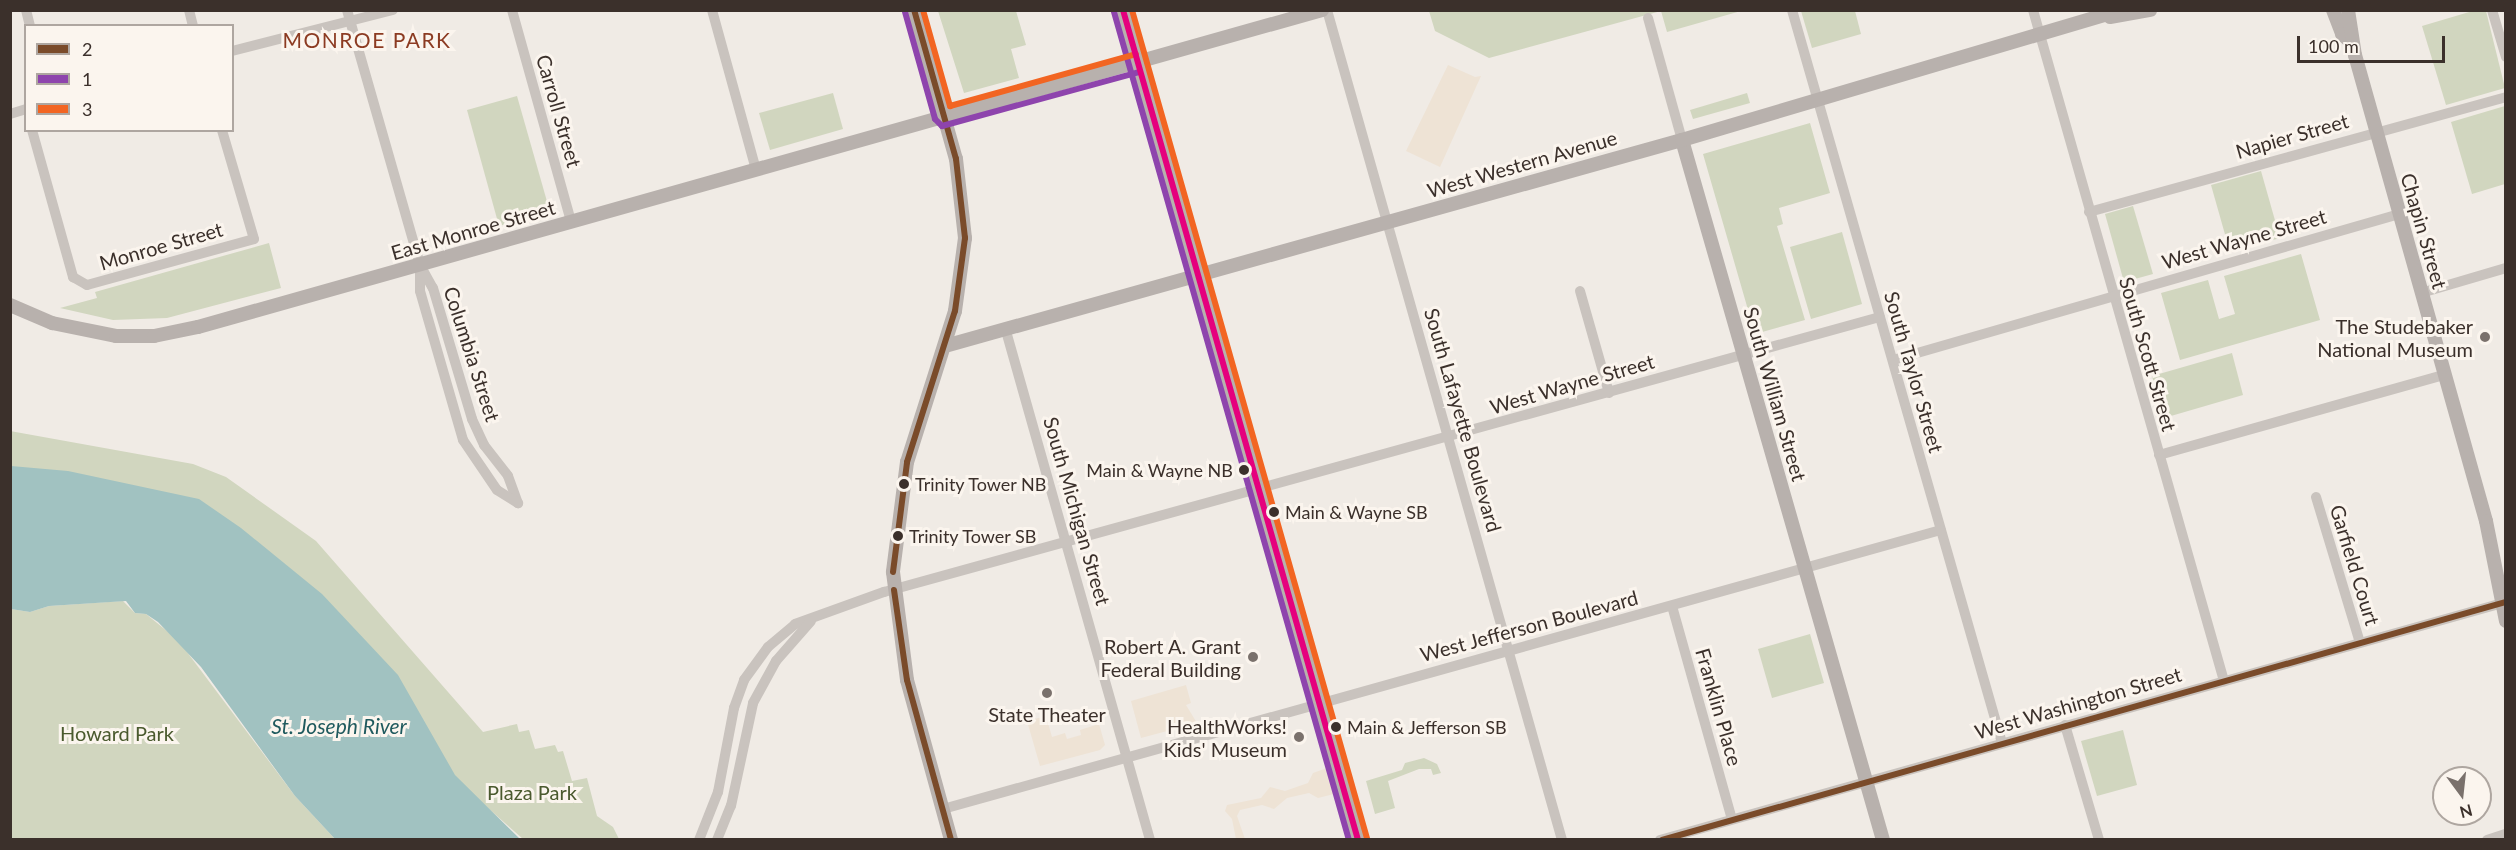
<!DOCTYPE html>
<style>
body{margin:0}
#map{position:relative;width:2516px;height:850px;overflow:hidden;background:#f0ebe5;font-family:Lato,sans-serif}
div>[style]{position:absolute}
.green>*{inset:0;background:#d1d6bf}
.plaza>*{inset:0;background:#eee3d5}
.water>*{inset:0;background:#a1c2c1}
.minor>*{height:10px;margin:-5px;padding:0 5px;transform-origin:5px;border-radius:5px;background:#c9c3be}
.major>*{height:14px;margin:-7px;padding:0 7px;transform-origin:7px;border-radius:7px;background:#b8b1ad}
.bus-1>*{height:6px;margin:-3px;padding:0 3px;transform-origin:3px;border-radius:3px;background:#7a4b2a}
.bus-2>*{height:6px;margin:-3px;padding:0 3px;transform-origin:3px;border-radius:3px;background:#8e44ad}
.bus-3>*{height:6px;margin:-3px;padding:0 3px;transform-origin:3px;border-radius:3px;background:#f26522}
.bus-4>*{height:6px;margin:-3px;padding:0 3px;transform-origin:3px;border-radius:3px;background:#e5007d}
.dots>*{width:16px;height:16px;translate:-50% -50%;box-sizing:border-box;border:3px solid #fbf5ee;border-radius:50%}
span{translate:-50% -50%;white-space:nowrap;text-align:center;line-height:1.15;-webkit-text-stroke:6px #fbf5ee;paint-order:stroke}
.bus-label{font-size:18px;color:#3b302b}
.right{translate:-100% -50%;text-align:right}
.left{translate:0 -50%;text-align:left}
.street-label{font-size:20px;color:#3b302b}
.poi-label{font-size:20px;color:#3b302b}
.park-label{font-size:20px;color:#4a5a2e}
.neighbourhood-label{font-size:21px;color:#8c3b22;letter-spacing:1.5px}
.water-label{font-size:21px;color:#1f5a5e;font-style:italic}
.frame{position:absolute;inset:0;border:12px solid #3b302b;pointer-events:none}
.legend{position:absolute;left:24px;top:24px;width:210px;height:108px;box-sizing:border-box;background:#fbf5ee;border:2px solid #aea6a0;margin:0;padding:8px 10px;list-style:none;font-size:18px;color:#3b302b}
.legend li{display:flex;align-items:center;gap:12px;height:30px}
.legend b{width:30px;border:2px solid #aea6a0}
.north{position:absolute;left:2432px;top:766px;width:60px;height:60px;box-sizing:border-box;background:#fbf5ee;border:2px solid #aea6a0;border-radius:50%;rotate:165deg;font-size:16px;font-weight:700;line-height:24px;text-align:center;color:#3b302b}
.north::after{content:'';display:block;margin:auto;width:21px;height:27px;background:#7a716c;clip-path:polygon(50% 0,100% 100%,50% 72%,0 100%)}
.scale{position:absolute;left:2297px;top:36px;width:148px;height:27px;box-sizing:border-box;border:3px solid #3b302b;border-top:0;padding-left:8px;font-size:18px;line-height:21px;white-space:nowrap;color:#3b302b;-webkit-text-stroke:4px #fbf5ee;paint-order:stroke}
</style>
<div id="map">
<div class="green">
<div style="clip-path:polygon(2476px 10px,2486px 11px,2505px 88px,2446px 105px,2422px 26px)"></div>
<div style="clip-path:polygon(938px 11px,1016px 11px,1026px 45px,1011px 49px,1019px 78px,964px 93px)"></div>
<div style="clip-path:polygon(1429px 11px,1741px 11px,1667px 32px,1661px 11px,1489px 58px,1435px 31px)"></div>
<div style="clip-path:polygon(1801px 11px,1855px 11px,1861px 34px,1812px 48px)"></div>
<div style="clip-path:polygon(833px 93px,843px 129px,770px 150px,759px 113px)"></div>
<div style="clip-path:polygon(1747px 93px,1750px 103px,1693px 119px,1690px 110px)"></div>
<div style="clip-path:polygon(517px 96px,550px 212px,499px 226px,467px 110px)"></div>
<div style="clip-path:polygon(2505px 106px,2505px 184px,2472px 194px,2451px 122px)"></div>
<div style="clip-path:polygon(1810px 123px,1830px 193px,1779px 208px,1783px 224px,1777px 226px,1805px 320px,1755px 334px,1703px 154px)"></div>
<div style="clip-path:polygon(2261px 171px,2280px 238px,2230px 252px,2211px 185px)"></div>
<div style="clip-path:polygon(2133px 206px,2153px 274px,2124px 282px,2105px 214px)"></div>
<div style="clip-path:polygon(1842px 232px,1862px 304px,1811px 319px,1790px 247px)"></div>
<div style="clip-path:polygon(269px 243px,281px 288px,167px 318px,113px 320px,60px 308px,97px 298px,95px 292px)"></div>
<div style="clip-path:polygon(2301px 254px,2320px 320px,2180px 360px,2161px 293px,2208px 280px,2219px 319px,2235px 314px,2224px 276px)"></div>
<div style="clip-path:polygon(2232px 353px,2243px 395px,2164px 418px,2152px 376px)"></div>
<div style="clip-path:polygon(10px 431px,193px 464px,226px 477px,316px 541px,483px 732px,517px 724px,519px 732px,529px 730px,535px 749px,555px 745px,558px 752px,563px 751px,572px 781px,587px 778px,597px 816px,613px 827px,619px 839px,523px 839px,453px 777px,11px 471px)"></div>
<div style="clip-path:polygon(123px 601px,135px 613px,146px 614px,178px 640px,295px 796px,335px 839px,11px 840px,11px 609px,30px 612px,49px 606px)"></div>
<div style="clip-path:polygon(1810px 634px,1824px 683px,1772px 698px,1758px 649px)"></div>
<div style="clip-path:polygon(2123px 730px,2137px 785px,2097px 796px,2081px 741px)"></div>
<div style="clip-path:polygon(1424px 758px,1437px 764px,1441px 773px,1433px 775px,1431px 769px,1419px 769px,1388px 781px,1395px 808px,1375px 814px,1366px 781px,1402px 770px,1405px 763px)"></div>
</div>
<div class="plaza">
<div style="clip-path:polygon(1448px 65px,1475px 77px,1481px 76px,1440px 167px,1406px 151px)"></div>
<div style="clip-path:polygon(1186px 685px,1191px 703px,1186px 705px,1197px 723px,1141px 738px,1131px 701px)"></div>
<div style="clip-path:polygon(1046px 716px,1052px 737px,1065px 733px,1067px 739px,1081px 735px,1080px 730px,1099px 724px,1105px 745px,1100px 750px,1040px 766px,1027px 721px)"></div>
<div style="clip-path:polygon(1327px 768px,1334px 794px,1318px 798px,1309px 793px,1287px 798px,1274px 809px,1262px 805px,1240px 810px,1237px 816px,1245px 839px,1236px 839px,1232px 819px,1225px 811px,1227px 805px,1261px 798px,1270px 787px,1285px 791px,1308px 783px,1313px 773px)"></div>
</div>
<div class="water">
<div style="clip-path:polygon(11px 466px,68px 471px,199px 499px,241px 528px,322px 594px,398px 675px,455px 775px,520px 839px,335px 839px,295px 796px,201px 667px,158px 622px,146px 614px,135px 613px,126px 601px,49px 606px,30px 612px,11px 609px)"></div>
</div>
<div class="minor">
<div style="left:26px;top:10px;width:16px;rotate:76deg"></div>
<div style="left:189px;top:10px;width:16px;rotate:76deg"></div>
<div style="left:347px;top:10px;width:265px;rotate:74deg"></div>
<div style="left:420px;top:265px;width:26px;rotate:61deg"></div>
<div style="left:433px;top:288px;width:137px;rotate:73.4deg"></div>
<div style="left:472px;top:419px;width:29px;rotate:65deg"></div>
<div style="left:484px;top:445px;width:39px;rotate:52deg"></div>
<div style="left:508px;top:476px;width:29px;rotate:70deg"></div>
<div style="left:512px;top:10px;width:220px;rotate:74.4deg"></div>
<div style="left:712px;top:10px;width:166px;rotate:74.6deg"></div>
<div style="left:1327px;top:10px;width:863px;rotate:74.19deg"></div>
<div style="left:1792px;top:10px;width:762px;rotate:74.01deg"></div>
<div style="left:2033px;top:10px;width:698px;rotate:74.11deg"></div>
<div style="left:2492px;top:10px;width:49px;rotate:73.4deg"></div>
<div style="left:1648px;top:18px;width:127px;rotate:74.4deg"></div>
<div style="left:232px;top:51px;width:166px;rotate:-14.3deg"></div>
<div style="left:10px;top:114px;width:17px;rotate:-17deg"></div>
<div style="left:32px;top:130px;width:153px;rotate:74.4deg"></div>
<div style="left:73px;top:277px;width:16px;rotate:30deg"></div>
<div style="left:87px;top:285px;width:173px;rotate:-15.4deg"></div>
<div style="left:254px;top:239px;width:114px;rotate:-106.4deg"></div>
<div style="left:2089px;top:212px;width:433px;rotate:-15.4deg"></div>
<div style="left:420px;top:268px;width:23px;rotate:90deg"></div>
<div style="left:420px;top:291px;width:155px;rotate:73.9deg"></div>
<div style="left:463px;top:440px;width:60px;rotate:55.8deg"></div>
<div style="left:497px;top:490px;width:25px;rotate:32deg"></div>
<div style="left:1580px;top:291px;width:106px;rotate:74.1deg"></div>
<div style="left:2421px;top:293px;width:89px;rotate:-16.4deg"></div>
<div style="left:1006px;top:331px;width:529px;rotate:74.2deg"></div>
<div style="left:1893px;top:360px;width:527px;rotate:-16.09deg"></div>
<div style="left:2159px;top:455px;width:296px;rotate:-15.7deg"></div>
<div style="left:2316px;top:497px;width:152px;rotate:73.2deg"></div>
<div style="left:1672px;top:606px;width:221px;rotate:74.3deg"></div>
<div style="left:2065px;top:725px;width:120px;rotate:73.5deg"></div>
<div style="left:943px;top:809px;width:1036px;rotate:-15.62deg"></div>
<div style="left:699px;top:840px;width:52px;rotate:-68.4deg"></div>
<div style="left:718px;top:792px;width:86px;rotate:-79.2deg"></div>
<div style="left:734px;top:708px;width:30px;rotate:-70deg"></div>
<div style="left:744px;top:680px;width:41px;rotate:-54deg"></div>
<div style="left:768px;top:647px;width:35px;rotate:-40deg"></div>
<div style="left:795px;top:624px;width:95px;rotate:-19.8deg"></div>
<div style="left:884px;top:592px;width:1033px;rotate:-15.44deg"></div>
<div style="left:717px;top:840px;width:37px;rotate:-68deg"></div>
<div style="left:731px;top:806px;width:105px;rotate:-77.9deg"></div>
<div style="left:753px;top:703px;width:48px;rotate:-61.3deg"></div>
<div style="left:776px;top:661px;width:53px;rotate:-48.8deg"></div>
<div style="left:1660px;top:840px;width:879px;rotate:-15.71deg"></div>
<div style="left:2487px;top:840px;width:20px;rotate:-18deg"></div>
</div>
<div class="major">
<div style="left:914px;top:10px;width:155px;rotate:74.3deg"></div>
<div style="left:956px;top:159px;width:80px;rotate:83.5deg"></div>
<div style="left:965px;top:238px;width:74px;rotate:97.8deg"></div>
<div style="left:955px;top:311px;width:158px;rotate:107.6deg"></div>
<div style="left:907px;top:462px;width:111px;rotate:97.3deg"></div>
<div style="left:893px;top:572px;width:109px;rotate:82.6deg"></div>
<div style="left:907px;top:680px;width:166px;rotate:74.6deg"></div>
<div style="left:1123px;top:10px;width:863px;rotate:74.19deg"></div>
<div style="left:2333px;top:10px;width:26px;rotate:69deg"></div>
<div style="left:2342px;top:34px;width:13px;rotate:42deg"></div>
<div style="left:2348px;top:10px;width:46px;rotate:81.2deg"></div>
<div style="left:2355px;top:55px;width:484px;rotate:74.3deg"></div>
<div style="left:2486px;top:521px;width:102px;rotate:78.7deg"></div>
<div style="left:2110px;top:17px;width:41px;rotate:-9.9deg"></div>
<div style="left:1682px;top:140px;width:728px;rotate:73.98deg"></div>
<div style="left:10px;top:305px;width:46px;rotate:23.2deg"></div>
<div style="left:52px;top:323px;width:65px;rotate:11.5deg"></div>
<div style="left:116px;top:336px;width:38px"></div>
<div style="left:154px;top:336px;width:45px;rotate:-11.6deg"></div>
<div style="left:198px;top:327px;width:1168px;rotate:-15.75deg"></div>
<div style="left:945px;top:346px;width:765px;rotate:-15.62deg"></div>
<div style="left:1682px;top:140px;width:458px;rotate:-16.5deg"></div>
</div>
<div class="bus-1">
<div style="left:893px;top:572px;width:111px;rotate:-82.7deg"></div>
<div style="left:907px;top:462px;width:158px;rotate:-72.4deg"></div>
<div style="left:955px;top:311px;width:74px;rotate:-82.2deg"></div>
<div style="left:965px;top:238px;width:80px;rotate:-96.5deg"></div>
<div style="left:956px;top:159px;width:155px;rotate:-105.7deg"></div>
<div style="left:894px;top:590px;width:91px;rotate:81.8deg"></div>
<div style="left:907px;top:680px;width:166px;rotate:74.6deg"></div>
<div style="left:1662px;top:840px;width:877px;rotate:-15.75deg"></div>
</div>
<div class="bus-2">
<div style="left:905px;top:12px;width:111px;rotate:74.3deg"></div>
<div style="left:935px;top:119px;width:10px;rotate:45deg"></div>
<div style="left:942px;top:126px;width:205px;rotate:-15.3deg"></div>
<div style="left:1114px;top:12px;width:861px;rotate:74.16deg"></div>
</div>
<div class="bus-3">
<div style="left:923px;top:10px;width:100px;rotate:74.3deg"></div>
<div style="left:950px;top:106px;width:193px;rotate:-15.6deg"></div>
<div style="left:1132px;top:10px;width:861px;rotate:74.16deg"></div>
</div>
<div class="bus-4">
<div style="left:1123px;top:10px;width:863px;rotate:74.19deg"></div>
</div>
<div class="dots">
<div style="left:2485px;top:337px;background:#7a716c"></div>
<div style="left:1244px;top:470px;background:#3b302b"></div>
<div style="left:904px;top:484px;background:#3b302b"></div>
<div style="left:1274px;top:512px;background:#3b302b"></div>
<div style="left:898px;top:536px;background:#3b302b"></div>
<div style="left:1253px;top:657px;background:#7a716c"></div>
<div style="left:1047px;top:693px;background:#7a716c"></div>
<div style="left:1336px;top:727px;background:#3b302b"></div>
<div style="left:1299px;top:737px;background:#7a716c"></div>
</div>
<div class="bus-label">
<span class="right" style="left:1233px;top:470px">Main &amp; Wayne NB</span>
<span class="left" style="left:915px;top:484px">Trinity Tower NB</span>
<span class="left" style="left:1285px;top:512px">Main &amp; Wayne SB</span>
<span class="left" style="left:909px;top:536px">Trinity Tower SB</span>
<span class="left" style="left:1347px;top:727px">Main &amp; Jefferson SB</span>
</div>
<div class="street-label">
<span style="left:559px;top:111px;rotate:74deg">Carroll Street</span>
<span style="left:2292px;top:136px;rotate:-16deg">Napier Street</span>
<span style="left:1522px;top:164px;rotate:-16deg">West Western Avenue</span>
<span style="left:473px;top:230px;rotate:-16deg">East Monroe Street</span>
<span style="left:2424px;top:231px;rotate:74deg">Chapin Street</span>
<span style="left:2244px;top:239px;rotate:-16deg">West Wayne Street</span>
<span style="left:161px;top:246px;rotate:-16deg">Monroe Street</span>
<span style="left:472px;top:354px;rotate:72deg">Columbia Street</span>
<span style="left:2148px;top:354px;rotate:74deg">South Scott Street</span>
<span style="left:1914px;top:372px;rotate:74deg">South Taylor Street</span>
<span style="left:1572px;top:384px;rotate:-16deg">West Wayne Street</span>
<span style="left:1775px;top:394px;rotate:74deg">South William Street</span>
<span style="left:1463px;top:420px;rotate:74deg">South Lafayette Boulevard</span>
<span style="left:1077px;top:511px;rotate:74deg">South Michigan Street</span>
<span style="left:2355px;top:565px;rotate:73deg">Garfield Court</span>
<span style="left:1529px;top:626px;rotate:-15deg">West Jefferson Boulevard</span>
<span style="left:2078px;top:703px;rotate:-16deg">West Washington Street</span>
<span style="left:1719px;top:707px;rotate:74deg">Franklin Place</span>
</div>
<div class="poi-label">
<span class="right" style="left:2473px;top:338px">The Studebaker<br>National Museum</span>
<span class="right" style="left:1241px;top:658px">Robert A. Grant<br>Federal Building</span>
<span style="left:1047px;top:714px">State Theater</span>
<span class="right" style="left:1287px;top:738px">HealthWorks!<br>Kids' Museum</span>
</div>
<div class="park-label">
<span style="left:117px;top:733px">Howard Park</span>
<span style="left:532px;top:792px">Plaza Park</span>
</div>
<div class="neighbourhood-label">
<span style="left:367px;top:40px">MONROE PARK</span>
</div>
<div class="water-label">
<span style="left:339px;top:726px">St. Joseph River</span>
</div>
<div class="frame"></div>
<ul class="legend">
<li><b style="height:8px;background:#7a4b2a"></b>2</li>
<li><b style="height:8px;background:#8e44ad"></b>1</li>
<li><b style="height:8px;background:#f26522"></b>3</li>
</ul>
<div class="north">N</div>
<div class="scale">100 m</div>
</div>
